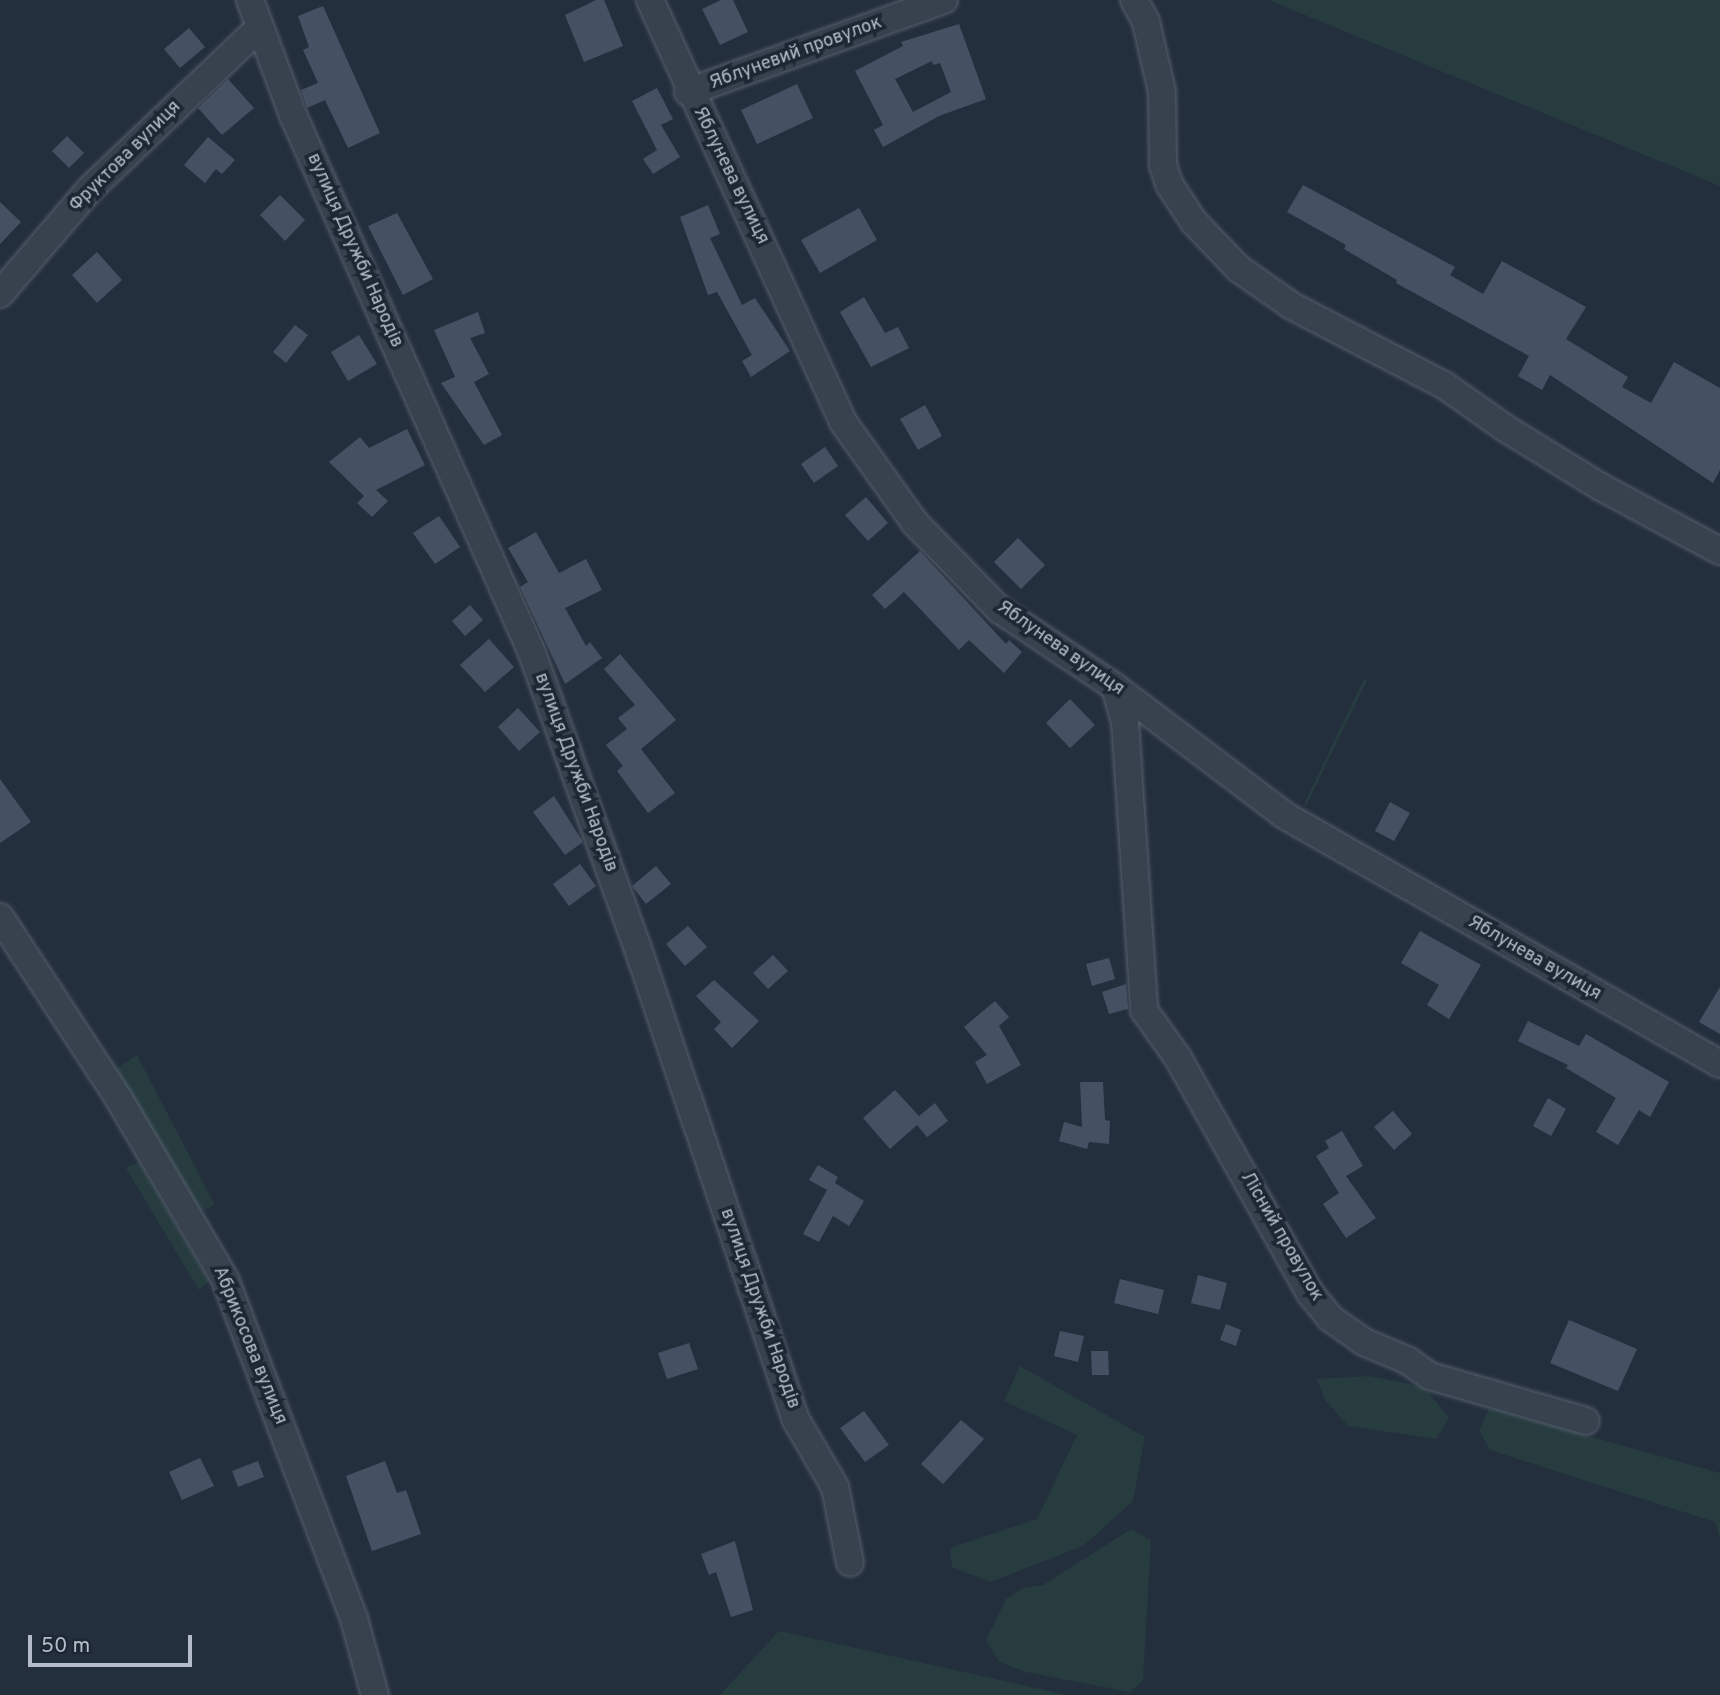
<!DOCTYPE html>
<meta charset="utf-8">
<style>
body{margin:0}
#map{position:relative;width:1720px;height:1695px;overflow:hidden;background:#242f3e;font-family:Overpass,sans-serif}
div>[style]{position:absolute}
.green>*{inset:0;background:#263c3f}
.building>*{inset:0;background:#455162}
.roads{filter:drop-shadow(0 0 2px #565f6c) drop-shadow(0 0 2px #565f6c)}
.minor>*{height:26px;margin:-13px;padding:0 13px;transform-origin:13px;border-radius:13px;background:#38414e}
span{translate:-50% -50%;white-space:nowrap;text-align:center;line-height:1.15;-webkit-text-stroke:7px #1d2633;paint-order:stroke}
.street-label{font-size:18px;color:#b4bcc9}
.scale{position:absolute;left:28px;top:1635px;width:164px;height:32px;box-sizing:border-box;border:4px solid #b4bcc9;border-top:0;padding-left:9px;font-size:21px;line-height:24px;white-space:nowrap;color:#b4bcc9;-webkit-text-stroke:5px #1d2633;paint-order:stroke}
</style>
<div id="map">
<div class="green">
<div style="clip-path:polygon(1269px 0,1720px 0,1720px 186px)"></div>
<div style="clip-path:polygon(1364px 679px,1367px 680px,1306px 806px,1304px 804px)"></div>
<div style="clip-path:polygon(137px 1055px,215px 1205px,200px 1211px,112px 1072px)"></div>
<div style="clip-path:polygon(139px 1162px,209px 1282px,199px 1290px,126px 1168px)"></div>
<div style="clip-path:polygon(1020px 1366px,1145px 1437px,1133px 1501px,1083px 1546px,990px 1582px,952px 1567px,950px 1548px,1037px 1519px,1077px 1435px,1004px 1401px)"></div>
<div style="clip-path:polygon(1370px 1376px,1424px 1387px,1449px 1418px,1436px 1439px,1348px 1426px,1325px 1400px,1317px 1379px)"></div>
<div style="clip-path:polygon(1489px 1408px,1720px 1473px,1720px 1538px,1715px 1522px,1490px 1450px,1479px 1430px)"></div>
<div style="clip-path:polygon(1131px 1529px,1151px 1540px,1143px 1680px,1130px 1692px,1026px 1672px,999px 1662px,986px 1640px,1006px 1599px,1023px 1588px,1043px 1585px)"></div>
<div style="clip-path:polygon(779px 1631px,1068px 1695px,720px 1695px)"></div>
</div>
<div class="building">
<div style="clip-path:polygon(596px 0,604px 0,623px 46px,584px 62px,565px 15px)"></div>
<div style="clip-path:polygon(721px 0,733px 0,748px 32px,720px 45px,702px 9px)"></div>
<div style="clip-path:polygon(323px 6px,380px 133px,348px 148px,325px 100px,307px 108px,301px 90px,318px 83px,303px 50px,309px 47px,298px 16px)"></div>
<div style="clip-path:polygon(evenodd,959px 24px,986px 99px,939px 116px,883px 147px,874px 130px,883px 125px,855px 71px,903px 46px,901px 42px,959px 24px,932px 61px,933px 65px,940px 63px,951px 92px,913px 112px,895px 79px,932px 61px)"></div>
<div style="clip-path:polygon(189px 28px,205px 47px,180px 68px,164px 49px)"></div>
<div style="clip-path:polygon(228px 79px,254px 108px,222px 135px,198px 108px)"></div>
<div style="clip-path:polygon(797px 84px,813px 118px,757px 144px,741px 110px)"></div>
<div style="clip-path:polygon(657px 88px,673px 119px,661px 125px,680px 157px,653px 174px,643px 159px,657px 150px,632px 101px)"></div>
<div style="clip-path:polygon(67px 136px,84px 153px,69px 168px,52px 151px)"></div>
<div style="clip-path:polygon(208px 137px,235px 160px,222px 174px,216px 169px,205px 183px,184px 165px)"></div>
<div style="clip-path:polygon(1303px 185px,1455px 267px,1450px 275px,1483px 294px,1502px 261px,1586px 307px,1566px 339px,1628px 377px,1622px 387px,1651px 403px,1674px 362px,1720px 388px,1720px 470px,1713px 483px,1550px 375px,1542px 390px,1518px 376px,1529px 356px,1396px 283px,1397px 280px,1344px 249px,1346px 245px,1287px 212px)"></div>
<div style="clip-path:polygon(280px 195px,305px 220px,285px 241px,260px 215px)"></div>
<div style="clip-path:polygon(0 202px,21px 222px,0 244px)"></div>
<div style="clip-path:polygon(708px 205px,720px 234px,710px 238px,742px 305px,755px 298px,790px 351px,751px 377px,742px 361px,752px 355px,717px 292px,708px 295px,680px 217px)"></div>
<div style="clip-path:polygon(859px 208px,877px 240px,820px 273px,801px 240px)"></div>
<div style="clip-path:polygon(397px 213px,433px 279px,403px 295px,368px 226px)"></div>
<div style="clip-path:polygon(97px 252px,122px 280px,97px 303px,72px 275px)"></div>
<div style="clip-path:polygon(864px 297px,885px 333px,898px 327px,909px 348px,871px 367px,840px 312px)"></div>
<div style="clip-path:polygon(478px 312px,485px 333px,470px 338px,489px 374px,474px 382px,502px 435px,484px 445px,441px 383px,455px 377px,434px 330px)"></div>
<div style="clip-path:polygon(295px 325px,308px 335px,286px 363px,273px 352px)"></div>
<div style="clip-path:polygon(359px 335px,377px 364px,348px 381px,331px 352px)"></div>
<div style="clip-path:polygon(925px 405px,942px 436px,918px 450px,900px 419px)"></div>
<div style="clip-path:polygon(407px 429px,425px 465px,376px 490px,388px 501px,372px 517px,357px 503px,364px 496px,329px 462px,360px 437px,369px 448px)"></div>
<div style="clip-path:polygon(825px 447px,838px 466px,814px 483px,801px 464px)"></div>
<div style="clip-path:polygon(866px 497px,888px 523px,868px 541px,845px 515px)"></div>
<div style="clip-path:polygon(439px 516px,460px 547px,435px 564px,413px 533px)"></div>
<div style="clip-path:polygon(536px 532px,559px 573px,586px 559px,602px 590px,565px 608px,586px 646px,590px 642px,602px 658px,565px 684px,520px 587px,528px 582px,508px 548px)"></div>
<div style="clip-path:polygon(1018px 538px,1045px 565px,1021px 589px,994px 562px)"></div>
<div style="clip-path:polygon(920px 551px,1006px 644px,1009px 640px,1022px 652px,1004px 673px,969px 640px,959px 650px,904px 592px,885px 609px,872px 595px)"></div>
<div style="clip-path:polygon(470px 605px,483px 620px,465px 636px,452px 621px)"></div>
<div style="clip-path:polygon(489px 639px,514px 667px,485px 692px,460px 665px)"></div>
<div style="clip-path:polygon(620px 654px,676px 720px,641px 749px,675px 793px,648px 813px,617px 771px,623px 766px,606px 745px,627px 729px,618px 718px,635px 705px,604px 669px)"></div>
<div style="clip-path:polygon(1070px 699px,1095px 725px,1070px 748px,1046px 723px)"></div>
<div style="clip-path:polygon(518px 708px,540px 732px,519px 751px,498px 727px)"></div>
<div style="clip-path:polygon(0 779px,31px 822px,0 843px)"></div>
<div style="clip-path:polygon(554px 796px,583px 842px,565px 855px,533px 812px)"></div>
<div style="clip-path:polygon(1390px 802px,1410px 813px,1394px 841px,1375px 831px)"></div>
<div style="clip-path:polygon(580px 864px,596px 886px,569px 906px,553px 884px)"></div>
<div style="clip-path:polygon(656px 866px,671px 884px,646px 904px,632px 886px)"></div>
<div style="clip-path:polygon(688px 926px,707px 947px,685px 966px,666px 944px)"></div>
<div style="clip-path:polygon(1420px 931px,1481px 965px,1449px 1019px,1427px 1005px,1439px 985px,1401px 963px)"></div>
<div style="clip-path:polygon(773px 955px,788px 971px,768px 989px,753px 973px)"></div>
<div style="clip-path:polygon(1109px 958px,1115px 979px,1092px 986px,1086px 964px)"></div>
<div style="clip-path:polygon(714px 980px,759px 1021px,732px 1048px,714px 1029px,721px 1022px,696px 996px)"></div>
<div style="clip-path:polygon(1126px 984px,1128px 1009px,1109px 1014px,1102px 992px)"></div>
<div style="clip-path:polygon(1720px 987px,1720px 1034px,1699px 1022px)"></div>
<div style="clip-path:polygon(995px 1001px,1009px 1017px,999px 1026px,1021px 1065px,987px 1084px,975px 1062px,987px 1055px,964px 1027px)"></div>
<div style="clip-path:polygon(1528px 1021px,1579px 1046px,1586px 1034px,1669px 1082px,1650px 1117px,1639px 1110px,1618px 1145px,1596px 1132px,1616px 1098px,1566px 1068px,1568px 1065px,1518px 1041px)"></div>
<div style="clip-path:polygon(1080px 1082px,1103px 1082px,1105px 1120px,1110px 1121px,1109px 1144px,1089px 1142px,1087px 1149px,1059px 1141px,1064px 1122px,1082px 1127px)"></div>
<div style="clip-path:polygon(895px 1090px,919px 1116px,935px 1103px,948px 1121px,927px 1137px,917px 1125px,890px 1149px,863px 1118px)"></div>
<div style="clip-path:polygon(1548px 1098px,1566px 1109px,1551px 1136px,1533px 1126px)"></div>
<div style="clip-path:polygon(1393px 1111px,1412px 1134px,1394px 1150px,1374px 1127px)"></div>
<div style="clip-path:polygon(1342px 1131px,1363px 1166px,1346px 1176px,1376px 1218px,1346px 1238px,1323px 1204px,1339px 1193px,1316px 1156px,1329px 1148px,1325px 1141px)"></div>
<div style="clip-path:polygon(818px 1165px,838px 1177px,835px 1183px,864px 1201px,849px 1226px,833px 1216px,819px 1242px,803px 1234px,827px 1190px,809px 1180px)"></div>
<div style="clip-path:polygon(1198px 1275px,1227px 1283px,1220px 1310px,1191px 1303px)"></div>
<div style="clip-path:polygon(1120px 1279px,1164px 1290px,1158px 1314px,1114px 1303px)"></div>
<div style="clip-path:polygon(1569px 1320px,1637px 1349px,1618px 1391px,1550px 1363px)"></div>
<div style="clip-path:polygon(1226px 1324px,1241px 1330px,1236px 1346px,1220px 1340px)"></div>
<div style="clip-path:polygon(1060px 1331px,1084px 1336px,1078px 1362px,1054px 1356px)"></div>
<div style="clip-path:polygon(689px 1343px,698px 1369px,667px 1379px,658px 1353px)"></div>
<div style="clip-path:polygon(1091px 1351px,1108px 1351px,1109px 1375px,1092px 1375px)"></div>
<div style="clip-path:polygon(864px 1411px,889px 1445px,865px 1462px,840px 1428px)"></div>
<div style="clip-path:polygon(961px 1420px,984px 1439px,943px 1484px,921px 1464px)"></div>
<div style="clip-path:polygon(200px 1458px,214px 1486px,182px 1500px,169px 1472px)"></div>
<div style="clip-path:polygon(258px 1461px,264px 1477px,238px 1487px,232px 1471px)"></div>
<div style="clip-path:polygon(385px 1461px,397px 1493px,406px 1490px,421px 1534px,372px 1551px,346px 1476px)"></div>
<div style="clip-path:polygon(735px 1541px,753px 1610px,731px 1617px,716px 1572px,709px 1575px,701px 1554px)"></div>
</div>
<div class="roads">
<div class="minor">
<div style="left:250px;top:0;width:123px;rotate:69.5deg"></div>
<div style="left:293px;top:115px;width:589px;rotate:66.05deg"></div>
<div style="left:532px;top:653px;width:308px;rotate:70.3deg"></div>
<div style="left:636px;top:943px;width:503px;rotate:71.46deg"></div>
<div style="left:796px;top:1420px;width:78px;rotate:59.8deg"></div>
<div style="left:835px;top:1487px;width:77px;rotate:78.8deg"></div>
<div style="left:650px;top:0;width:464px;rotate:65.4deg"></div>
<div style="left:843px;top:422px;width:124px;rotate:54.5deg"></div>
<div style="left:915px;top:523px;width:122px;rotate:45.7deg"></div>
<div style="left:1000px;top:610px;width:138px;rotate:33.8deg"></div>
<div style="left:1115px;top:687px;width:212px;rotate:37.1deg"></div>
<div style="left:1284px;top:815px;width:502px;rotate:29.73deg"></div>
<div style="left:1134px;top:0;width:25px;rotate:61deg"></div>
<div style="left:1146px;top:22px;width:72px;rotate:77.1deg"></div>
<div style="left:1162px;top:92px;width:73px;rotate:89.2deg"></div>
<div style="left:1163px;top:165px;width:20px;rotate:72deg"></div>
<div style="left:1169px;top:184px;width:45px;rotate:56.7deg"></div>
<div style="left:1194px;top:222px;width:65px;rotate:46.2deg"></div>
<div style="left:1239px;top:269px;width:65px;rotate:34.9deg"></div>
<div style="left:1292px;top:306px;width:171px;rotate:27.5deg"></div>
<div style="left:1444px;top:385px;width:75px;rotate:35.2deg"></div>
<div style="left:1505px;top:428px;width:113px;rotate:31.6deg"></div>
<div style="left:1601px;top:487px;width:135px;rotate:28.3deg"></div>
<div style="left:688px;top:92px;width:272px;rotate:-19.8deg"></div>
<div style="left:0;top:294px;width:138px;rotate:-49.4deg"></div>
<div style="left:90px;top:189px;width:233px;rotate:-43.6deg"></div>
<div style="left:1115px;top:687px;width:35px;rotate:74deg"></div>
<div style="left:1125px;top:721px;width:290px;rotate:86.2deg"></div>
<div style="left:1144px;top:1010px;width:59px;rotate:54.7deg"></div>
<div style="left:1178px;top:1058px;width:270px;rotate:60.7deg"></div>
<div style="left:1310px;top:1293px;width:32px;rotate:51deg"></div>
<div style="left:1330px;top:1318px;width:42px;rotate:35.2deg"></div>
<div style="left:1364px;top:1342px;width:47px;rotate:22.7deg"></div>
<div style="left:1407px;top:1360px;width:28px;rotate:35deg"></div>
<div style="left:1430px;top:1376px;width:162px;rotate:16.1deg"></div>
<div style="left:0;top:917px;width:217px;rotate:56.8deg"></div>
<div style="left:119px;top:1099px;width:209px;rotate:59.5deg"></div>
<div style="left:225px;top:1279px;width:364px;rotate:69.2deg"></div>
<div style="left:354px;top:1619px;width:79px;rotate:74.6deg"></div>
</div>
</div>
<div class="street-label">
<span style="left:796px;top:54px;rotate:-20deg">Яблуневий провулок</span>
<span style="left:126px;top:157px;rotate:-45deg">Фруктова вулиця</span>
<span style="left:730px;top:176px;rotate:64deg">Яблунева вулиця</span>
<span style="left:354px;top:251px;rotate:66deg">вулиця Дружби Народів</span>
<span style="left:1060px;top:649px;rotate:35deg">Яблунева вулиця</span>
<span style="left:575px;top:773px;rotate:70deg">вулиця Дружби Народів</span>
<span style="left:1534px;top:959px;rotate:30deg">Яблунева вулиця</span>
<span style="left:1281px;top:1237px;rotate:60deg">Лісний провулок</span>
<span style="left:759px;top:1309px;rotate:71deg">вулиця Дружби Народів</span>
<span style="left:249px;top:1346px;rotate:68deg">Абрикосова вулиця</span>
</div>
<div class="scale">50 m</div>
</div>
